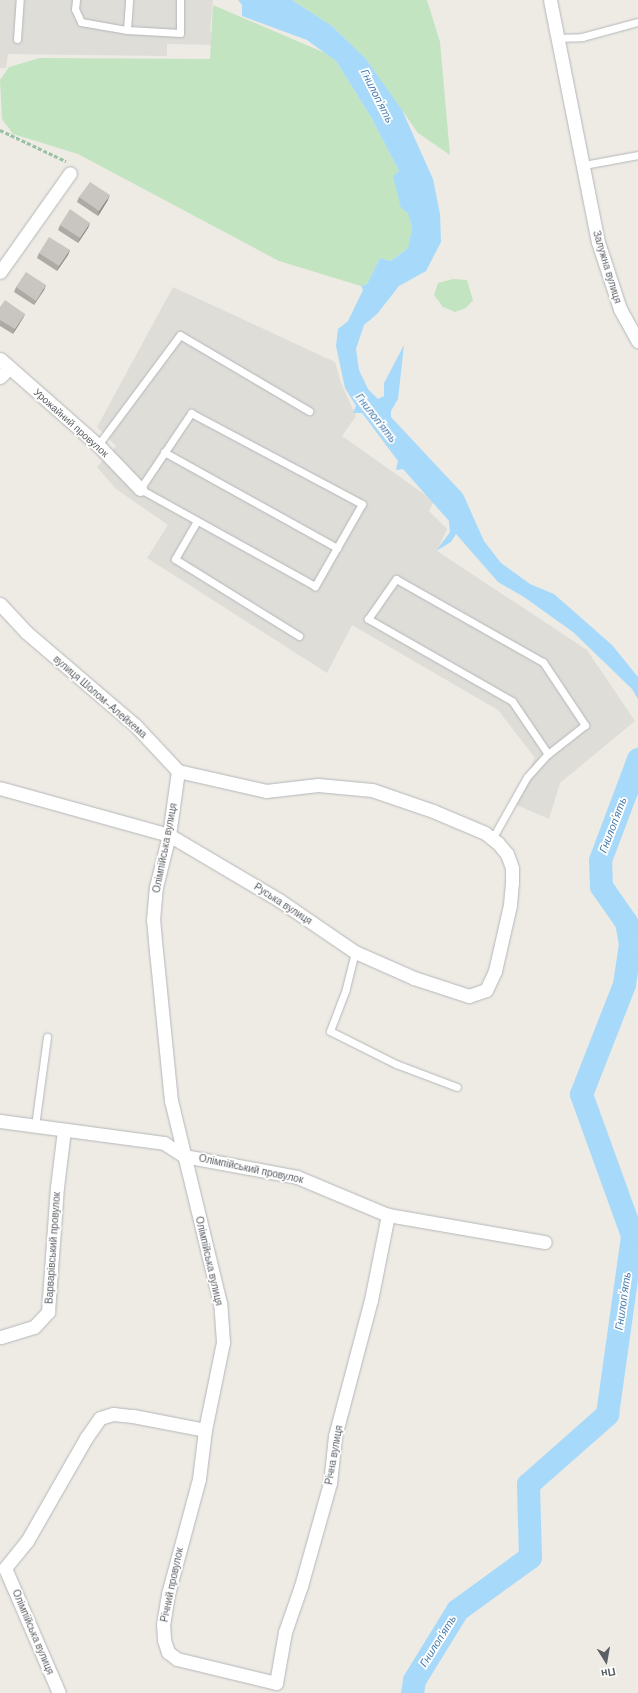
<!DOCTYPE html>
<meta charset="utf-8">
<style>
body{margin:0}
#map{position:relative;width:638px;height:1693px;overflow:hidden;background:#eeebe4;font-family:"DM Sans",sans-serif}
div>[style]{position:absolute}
.industrial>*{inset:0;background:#dfddd8}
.green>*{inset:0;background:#c2e4c1}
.water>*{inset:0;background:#a7d9fb}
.river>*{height:23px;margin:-11.5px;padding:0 11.5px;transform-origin:11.5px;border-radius:11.5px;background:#a7d9fb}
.path>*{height:2.5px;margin-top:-1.25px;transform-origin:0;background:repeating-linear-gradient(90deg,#99c2a4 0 4px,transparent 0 6px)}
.roads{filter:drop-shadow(0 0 1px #b4b6ba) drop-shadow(0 0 1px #b4b6ba)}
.service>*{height:7px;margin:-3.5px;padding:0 3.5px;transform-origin:3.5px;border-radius:3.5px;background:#fff}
.minor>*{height:13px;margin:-6.5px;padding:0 6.5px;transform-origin:6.5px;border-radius:6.5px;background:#fff}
.wall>*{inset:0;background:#adaaa6}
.shaded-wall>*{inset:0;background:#8d8b87}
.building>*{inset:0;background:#c9c6c1}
span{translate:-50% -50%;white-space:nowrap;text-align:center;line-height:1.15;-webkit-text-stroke:3.5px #fff;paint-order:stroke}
.street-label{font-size:10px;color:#5c6064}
.water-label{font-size:11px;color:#447aad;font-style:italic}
.north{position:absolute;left:586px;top:1641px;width:40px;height:40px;-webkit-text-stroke:3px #fff;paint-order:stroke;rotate:169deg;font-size:11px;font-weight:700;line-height:16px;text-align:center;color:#5c6064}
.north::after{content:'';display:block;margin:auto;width:14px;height:18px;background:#5c6064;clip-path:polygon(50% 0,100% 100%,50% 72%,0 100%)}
</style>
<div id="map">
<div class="industrial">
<div style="clip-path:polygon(0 0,213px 0,210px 32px,220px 32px,219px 45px,167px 44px,167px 56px,8px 54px,6px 68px,0 68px)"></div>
<div style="clip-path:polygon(173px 287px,335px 362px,341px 383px,356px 416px,342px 436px,434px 501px,429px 511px,447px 529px,437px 551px,587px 650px,635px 721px,560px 783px,549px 819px,512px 803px,535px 758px,498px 710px,352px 625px,327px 673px,147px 558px,168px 525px,116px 489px,97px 467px,116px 446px,97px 427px)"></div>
</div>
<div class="green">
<div style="clip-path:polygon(292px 0,427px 0,440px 42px,450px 155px,418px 133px,366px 59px,332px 26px)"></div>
<div style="clip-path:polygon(213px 5px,325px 53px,336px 61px,371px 117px,399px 171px,412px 229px,408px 248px,391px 261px,380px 258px,367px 284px,361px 286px,279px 261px,78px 154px,13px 134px,2px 119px,0 80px,9px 67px,40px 58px,210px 59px)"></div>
<div style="clip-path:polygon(453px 279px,467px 280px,473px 300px,466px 308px,455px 312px,443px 307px,434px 295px,438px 283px)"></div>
</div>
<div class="water">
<div style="clip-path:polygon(238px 0,292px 0,332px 26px,366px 59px,402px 110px,433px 179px,440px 214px,441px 242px,426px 271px,399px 286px,377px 314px,364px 325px,356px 349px,359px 370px,368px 389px,378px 399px,384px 396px,384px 383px,404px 345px,398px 399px,391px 411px,391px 417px,463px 494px,484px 541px,501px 563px,530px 584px,554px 594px,612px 645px,638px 677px,638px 699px,632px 689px,573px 632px,524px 597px,498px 582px,456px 534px,451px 542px,436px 551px,450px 532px,449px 521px,403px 469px,396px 470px,398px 461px,362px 413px,353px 413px,356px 406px,345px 388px,336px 346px,338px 329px,348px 321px,363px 290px,361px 286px,367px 284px,380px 258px,391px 261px,408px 248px,412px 228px,408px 213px,401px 208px,393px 176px,399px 171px,371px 117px,336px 61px,307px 40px,242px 16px,242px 5px)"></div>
</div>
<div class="river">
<div style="left:412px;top:1693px;width:13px;rotate:-81deg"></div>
<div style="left:414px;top:1680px;width:82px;rotate:-58.4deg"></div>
<div style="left:457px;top:1610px;width:90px;rotate:-36deg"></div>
<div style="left:530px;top:1557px;width:73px;rotate:-91.6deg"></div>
<div style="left:528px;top:1484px;width:106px;rotate:-41.5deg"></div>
<div style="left:607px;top:1414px;width:181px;rotate:-82deg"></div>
<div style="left:632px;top:1235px;width:150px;rotate:-109.9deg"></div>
<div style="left:581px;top:1094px;width:118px;rotate:-68.6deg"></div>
<div style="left:624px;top:984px;width:40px;rotate:-81.5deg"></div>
<div style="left:630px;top:944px;width:22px;rotate:-100deg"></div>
<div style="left:626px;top:922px;width:44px;rotate:-124.8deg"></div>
<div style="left:601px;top:886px;width:26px;rotate:-92deg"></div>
<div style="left:600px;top:860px;width:108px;rotate:-69.4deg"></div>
</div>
<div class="path">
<div style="left:0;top:130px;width:73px;rotate:25.2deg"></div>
</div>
<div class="roads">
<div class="service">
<div style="left:76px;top:0;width:9px;rotate:96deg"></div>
<div style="left:75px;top:9px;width:14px;rotate:65deg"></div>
<div style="left:81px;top:22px;width:47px;rotate:9.9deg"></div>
<div style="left:127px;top:30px;width:30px;rotate:-86deg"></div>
<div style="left:127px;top:30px;width:53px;rotate:3.2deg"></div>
<div style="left:180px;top:33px;width:33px;rotate:-90deg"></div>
<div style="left:557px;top:38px;width:25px;rotate:-2deg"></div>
<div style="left:582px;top:37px;width:58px;rotate:-15deg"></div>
<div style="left:17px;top:39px;width:39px;rotate:-86deg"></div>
<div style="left:584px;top:165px;width:55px;rotate:-10.5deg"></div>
<div style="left:191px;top:413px;width:194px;rotate:28deg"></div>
<div style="left:362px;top:504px;width:95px;rotate:119.8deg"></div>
<div style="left:315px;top:586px;width:200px;rotate:-151deg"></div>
<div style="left:140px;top:489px;width:92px;rotate:-56.1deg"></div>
<div style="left:98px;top:445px;width:137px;rotate:-53.3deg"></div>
<div style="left:180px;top:335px;width:150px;rotate:30.5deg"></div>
<div style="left:164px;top:452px;width:198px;rotate:29deg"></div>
<div style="left:197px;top:521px;width:44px;rotate:120.1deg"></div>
<div style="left:175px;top:559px;width:146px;rotate:31.8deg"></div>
<div style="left:492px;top:839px;width:71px;rotate:-60.6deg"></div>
<div style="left:527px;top:777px;width:31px;rotate:-48deg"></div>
<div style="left:548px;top:754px;width:64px;rotate:-124.2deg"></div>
<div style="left:512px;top:701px;width:166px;rotate:-150.3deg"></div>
<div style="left:368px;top:619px;width:49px;rotate:-55deg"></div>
<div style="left:396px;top:579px;width:169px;rotate:29.5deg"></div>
<div style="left:543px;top:662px;width:76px;rotate:56.3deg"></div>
<div style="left:585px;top:725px;width:47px;rotate:141.9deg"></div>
<div style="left:355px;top:952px;width:38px;rotate:104deg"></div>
<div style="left:346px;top:989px;width:45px;rotate:110.9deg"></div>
<div style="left:330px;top:1031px;width:74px;rotate:26.6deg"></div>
<div style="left:396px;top:1064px;width:65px;rotate:20.7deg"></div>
<div style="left:35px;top:1126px;width:90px;rotate:-82.3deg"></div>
</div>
<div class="minor">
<div style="left:550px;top:0;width:247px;rotate:78.8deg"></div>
<div style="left:598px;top:242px;width:71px;rotate:71.8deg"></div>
<div style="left:620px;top:309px;width:37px;rotate:61deg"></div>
<div style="left:0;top:272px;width:121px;rotate:-54.7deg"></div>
<div style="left:0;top:359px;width:130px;rotate:41.3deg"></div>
<div style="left:98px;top:445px;width:61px;rotate:46.3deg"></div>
<div style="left:0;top:377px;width:13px;rotate:-45deg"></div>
<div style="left:0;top:604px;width:38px;rotate:47deg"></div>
<div style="left:26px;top:632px;width:143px;rotate:40.5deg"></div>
<div style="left:135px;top:725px;width:63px;rotate:46.9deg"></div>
<div style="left:178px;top:771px;width:90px;rotate:12.8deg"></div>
<div style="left:266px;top:791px;width:52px;rotate:-6.6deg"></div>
<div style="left:318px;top:785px;width:54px;rotate:5.3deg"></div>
<div style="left:372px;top:790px;width:65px;rotate:19deg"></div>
<div style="left:433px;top:811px;width:56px;rotate:22.9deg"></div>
<div style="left:485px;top:833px;width:16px;rotate:38deg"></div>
<div style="left:498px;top:843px;width:14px;rotate:51deg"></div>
<div style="left:507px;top:854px;width:15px;rotate:70deg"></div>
<div style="left:512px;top:868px;width:14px;rotate:90deg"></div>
<div style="left:512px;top:882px;width:23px;rotate:95deg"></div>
<div style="left:510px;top:905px;width:68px;rotate:102.8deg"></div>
<div style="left:495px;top:971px;width:21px;rotate:115deg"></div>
<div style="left:486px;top:990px;width:18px;rotate:161deg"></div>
<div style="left:469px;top:996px;width:58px;rotate:-161.9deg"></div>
<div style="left:414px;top:978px;width:64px;rotate:-156.2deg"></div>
<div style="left:355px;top:952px;width:92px;rotate:-145.6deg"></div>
<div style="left:279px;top:900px;width:128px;rotate:-149.4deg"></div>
<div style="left:169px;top:835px;width:175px;rotate:-164.5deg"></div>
<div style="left:0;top:1121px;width:165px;rotate:7.6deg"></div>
<div style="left:164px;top:1143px;width:24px;rotate:33deg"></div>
<div style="left:184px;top:1156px;width:115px;rotate:10.5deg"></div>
<div style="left:297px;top:1177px;width:99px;rotate:22.7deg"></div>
<div style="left:388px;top:1215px;width:159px;rotate:9.8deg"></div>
<div style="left:1px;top:1337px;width:34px;rotate:-17deg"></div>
<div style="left:34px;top:1327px;width:21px;rotate:-47deg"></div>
<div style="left:48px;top:1312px;width:125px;rotate:-85.9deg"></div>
<div style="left:57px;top:1187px;width:57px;rotate:-83deg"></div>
<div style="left:205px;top:1430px;width:49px;rotate:97deg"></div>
<div style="left:199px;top:1479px;width:119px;rotate:105.1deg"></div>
<div style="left:168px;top:1594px;width:30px;rotate:99deg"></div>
<div style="left:163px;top:1624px;width:16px;rotate:86deg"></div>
<div style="left:164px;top:1640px;width:13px;rotate:72deg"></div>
<div style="left:168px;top:1652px;width:11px;rotate:38deg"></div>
<div style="left:177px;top:1659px;width:102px;rotate:13.6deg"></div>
<div style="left:276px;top:1683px;width:52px;rotate:-80deg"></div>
<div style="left:285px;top:1632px;width:49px;rotate:-70.8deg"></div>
<div style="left:301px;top:1586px;width:107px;rotate:-74.3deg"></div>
<div style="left:330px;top:1483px;width:47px;rotate:-83.9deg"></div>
<div style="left:335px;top:1436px;width:141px;rotate:-75.2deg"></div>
<div style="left:371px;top:1300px;width:87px;rotate:-78.7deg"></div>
<div style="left:59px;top:1693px;width:136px;rotate:-113.4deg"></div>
<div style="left:5px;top:1568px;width:35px;rotate:-51deg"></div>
<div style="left:27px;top:1541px;width:119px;rotate:-60.2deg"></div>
<div style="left:86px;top:1438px;width:24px;rotate:-55deg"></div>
<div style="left:100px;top:1418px;width:14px;rotate:-17deg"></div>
<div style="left:113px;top:1414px;width:20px;rotate:6deg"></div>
<div style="left:133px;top:1416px;width:73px;rotate:11deg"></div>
<div style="left:205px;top:1430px;width:90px;rotate:-78.4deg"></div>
<div style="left:223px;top:1342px;width:39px;rotate:-94deg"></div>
<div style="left:220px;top:1303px;width:208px;rotate:-103.6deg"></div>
<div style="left:171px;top:1101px;width:150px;rotate:-95.7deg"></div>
<div style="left:156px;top:952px;width:32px;rotate:-95deg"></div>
<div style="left:153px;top:920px;width:33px;rotate:-85deg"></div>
<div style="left:156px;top:887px;width:54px;rotate:-76deg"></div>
<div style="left:169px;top:835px;width:65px;rotate:-82deg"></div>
</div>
</div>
<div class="wall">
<div style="clip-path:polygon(79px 197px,108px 200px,98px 216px,77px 202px)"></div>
<div style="clip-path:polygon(90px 223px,88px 228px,78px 243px,58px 230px,60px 225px)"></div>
<div style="clip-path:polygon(70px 250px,68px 255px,57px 271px,37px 258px,39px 253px)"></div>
<div style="clip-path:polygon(46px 285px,44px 290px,34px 305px,14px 292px,16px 287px)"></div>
<div style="clip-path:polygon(0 307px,25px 314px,23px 318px,13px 334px,0 326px)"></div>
</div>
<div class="shaded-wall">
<div style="clip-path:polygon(110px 195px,108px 200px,98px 216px,99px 211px)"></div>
<div style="clip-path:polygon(90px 223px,88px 228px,78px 243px,80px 238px)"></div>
<div style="clip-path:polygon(70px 250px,68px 255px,57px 271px,59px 266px)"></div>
<div style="clip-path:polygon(46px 285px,44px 290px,34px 305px,36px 301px)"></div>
<div style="clip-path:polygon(25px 314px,23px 318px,13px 334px,15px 329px)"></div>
</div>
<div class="building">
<div style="clip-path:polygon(90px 182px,110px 195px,99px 211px,79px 197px)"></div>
<div style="clip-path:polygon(70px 209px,90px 223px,80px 238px,60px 225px)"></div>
<div style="clip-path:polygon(49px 237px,70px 250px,59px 266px,39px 253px)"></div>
<div style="clip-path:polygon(26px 272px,46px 285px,36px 301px,16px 287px)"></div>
<div style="clip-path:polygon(5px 300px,25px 314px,15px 329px,0 320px,0 307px)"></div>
</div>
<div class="street-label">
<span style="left:607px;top:267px;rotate:73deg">Залужна вулиця</span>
<span style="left:71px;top:423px;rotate:42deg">Урожайний провулок</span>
<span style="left:100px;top:697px;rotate:41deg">вулиця Шолом-Алейхема</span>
<span style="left:165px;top:848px;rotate:-79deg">Олімпійська вулиця</span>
<span style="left:283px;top:904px;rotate:33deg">Руська вулиця</span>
<span style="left:251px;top:1169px;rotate:12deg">Олімпійський провулок</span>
<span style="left:53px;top:1248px;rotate:-86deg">Варварівський провулок</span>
<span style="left:209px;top:1261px;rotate:77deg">Олімпійська вулиця</span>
<span style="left:334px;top:1455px;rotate:-80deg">Річна вулиця</span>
<span style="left:172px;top:1585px;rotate:-78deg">Річний провулок</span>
<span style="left:33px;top:1632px;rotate:67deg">Олімпійська вулиця</span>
</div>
<div class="water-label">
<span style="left:377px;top:96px;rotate:63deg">Гнилоп'ять</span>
<span style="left:376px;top:418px;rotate:52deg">Гнилоп'ять</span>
<span style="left:613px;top:825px;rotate:-69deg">Гнилоп'ять</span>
<span style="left:623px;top:1301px;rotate:-82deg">Гнилоп'ять</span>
<span style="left:438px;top:1641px;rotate:-58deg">Гнилоп'ять</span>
</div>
<div class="north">Пн</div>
</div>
